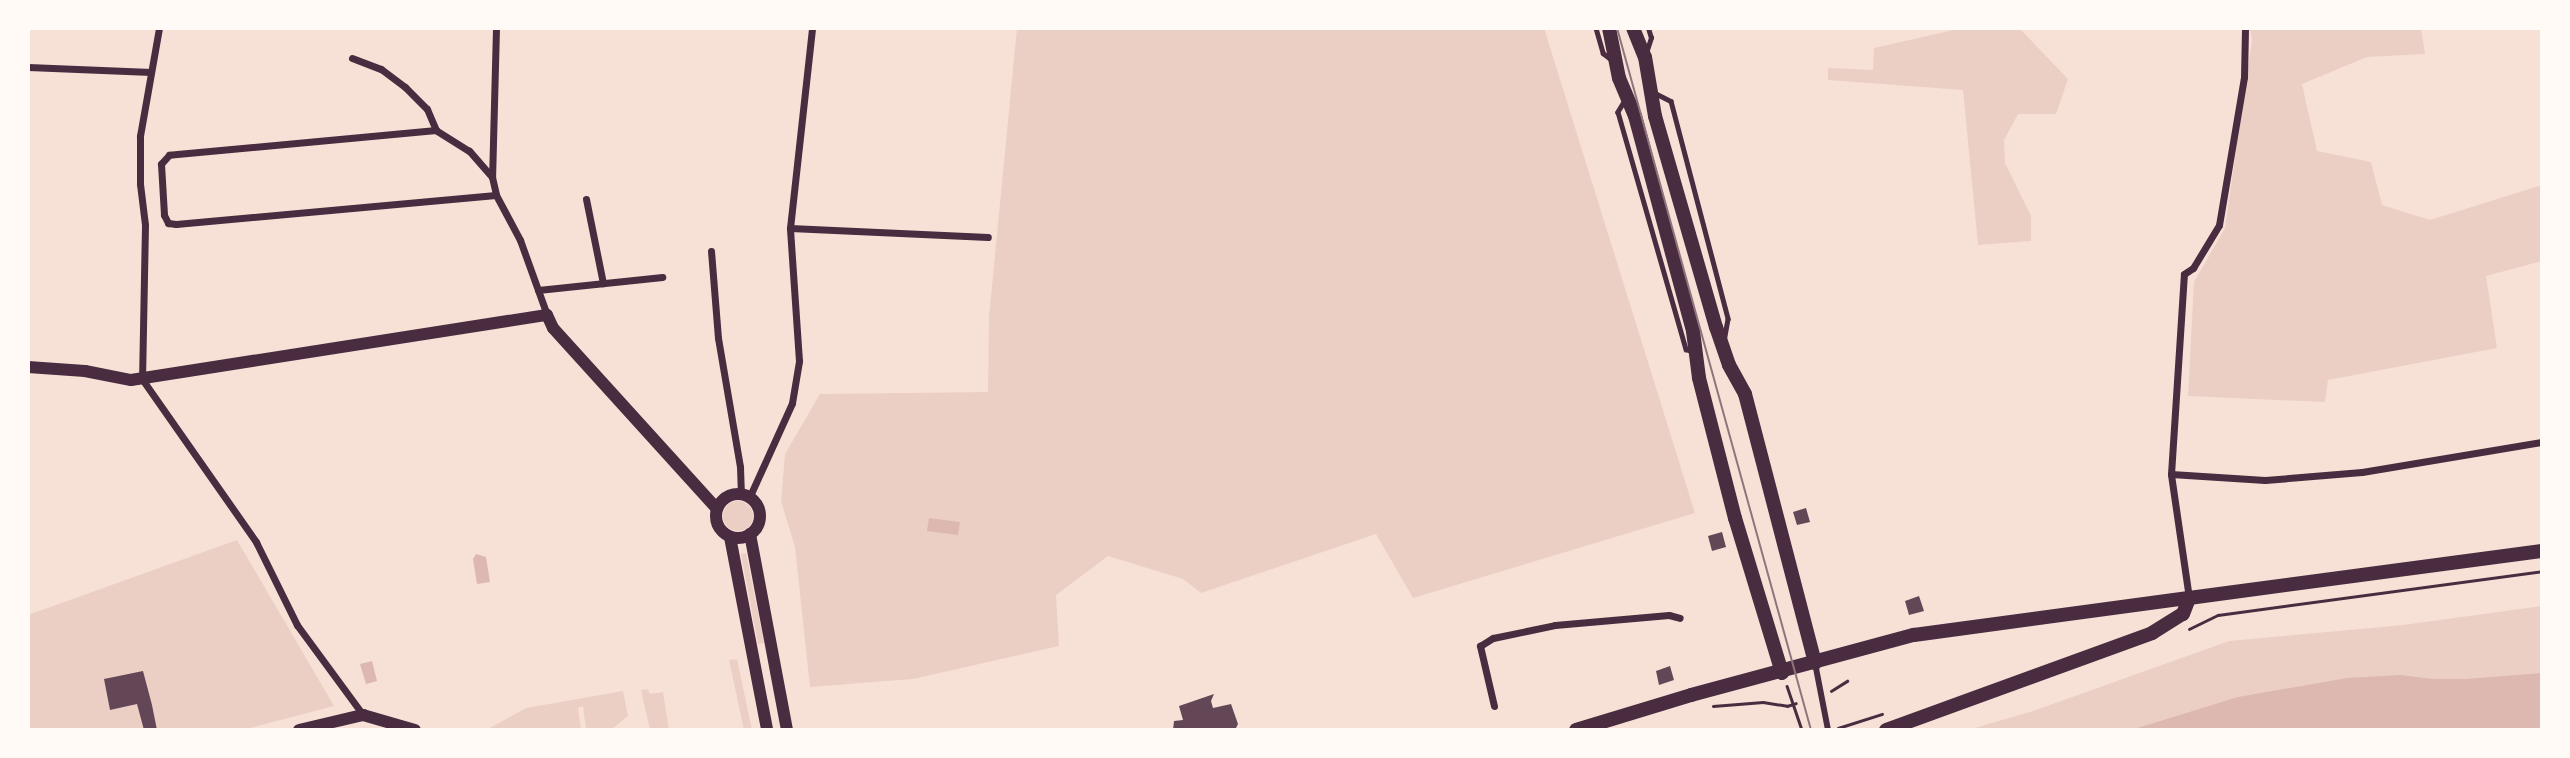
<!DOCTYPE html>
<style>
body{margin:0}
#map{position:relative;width:2570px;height:758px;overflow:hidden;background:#f7e1d7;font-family:"Sofia Sans Condensed",sans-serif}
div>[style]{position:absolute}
.green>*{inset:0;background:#ebcfc5}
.round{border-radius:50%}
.water>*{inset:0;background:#dcb8b0}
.building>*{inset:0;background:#644757}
.path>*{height:2.5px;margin:-1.25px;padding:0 1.25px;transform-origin:1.25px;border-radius:1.25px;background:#4a2c40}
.service>*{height:4.5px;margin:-2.25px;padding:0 2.25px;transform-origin:2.25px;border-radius:2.25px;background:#4a2c40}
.pedestrian>*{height:6px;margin:-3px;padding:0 3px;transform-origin:3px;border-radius:3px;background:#4a2c40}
.minor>*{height:7px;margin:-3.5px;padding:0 3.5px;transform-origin:3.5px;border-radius:3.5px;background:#4a2c40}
.tertiary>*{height:12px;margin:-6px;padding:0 6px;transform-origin:6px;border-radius:6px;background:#4a2c40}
.tertiary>.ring{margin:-6px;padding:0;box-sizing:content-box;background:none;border:12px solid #4a2c40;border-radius:50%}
.secondary>*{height:14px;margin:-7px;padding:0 7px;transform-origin:7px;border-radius:7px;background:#4a2c40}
.primary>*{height:14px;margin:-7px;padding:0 7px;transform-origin:7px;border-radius:7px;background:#4a2c40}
.tram>*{height:2px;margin:-1px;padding:0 1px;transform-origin:1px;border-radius:1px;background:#8f747c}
span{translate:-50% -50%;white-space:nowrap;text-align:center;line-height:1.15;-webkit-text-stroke:5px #fffaf5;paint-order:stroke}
.frame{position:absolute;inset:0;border:30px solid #fffaf5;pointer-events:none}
</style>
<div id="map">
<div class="green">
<div style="clip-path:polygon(1017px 28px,1544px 28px,1695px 513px,1413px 598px,1376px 534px,1201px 593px,1183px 579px,1108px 556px,1056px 595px,1059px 646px,913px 679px,810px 687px,795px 547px,781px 501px,785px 454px,820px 394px,988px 392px,989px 317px)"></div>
<div style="clip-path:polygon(1962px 28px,2019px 28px,2068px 79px,2056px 114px,2018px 114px,2004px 140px,2005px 163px,2031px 216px,2031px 241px,1978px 245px,1963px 90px,1828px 80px,1828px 68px,1873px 70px,1874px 48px)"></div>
<div style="clip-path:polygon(2250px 28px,2421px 28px,2425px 54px,2367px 57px,2302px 84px,2317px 151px,2371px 162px,2382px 205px,2430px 220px,2542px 185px,2542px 261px,2486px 276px,2497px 348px,2328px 380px,2325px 402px,2188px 396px,2194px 282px,2225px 228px,2252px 40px)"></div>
<div class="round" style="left:723px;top:501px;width:30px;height:30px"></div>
<div style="clip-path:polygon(237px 540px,334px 706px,243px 730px,28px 730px,28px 615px)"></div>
<div style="clip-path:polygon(746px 553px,764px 643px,758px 644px,741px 554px)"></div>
<div style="clip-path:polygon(2542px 606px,2542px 730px,1968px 730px,2033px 711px,2229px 641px,2403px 625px)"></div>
<div style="clip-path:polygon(737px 659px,752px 730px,744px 730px,729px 660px)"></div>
<div style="clip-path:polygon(648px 689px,650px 694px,663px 692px,669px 730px,650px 730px,641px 690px)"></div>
<div style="clip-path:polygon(623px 691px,628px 716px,611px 730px,586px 730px,583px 706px,578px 708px,581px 730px,486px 730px,526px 708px)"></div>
</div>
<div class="water">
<div style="clip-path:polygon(929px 518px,960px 522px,958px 535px,927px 531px)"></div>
<div style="clip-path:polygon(476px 554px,486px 557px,490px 582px,477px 584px,473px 559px)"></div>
<div style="clip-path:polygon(372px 661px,377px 681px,366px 684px,360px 664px)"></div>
<div style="clip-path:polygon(2542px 673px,2542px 730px,2131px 730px,2238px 697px,2347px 678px,2401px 675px,2432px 679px,2466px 679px)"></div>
</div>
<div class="building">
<div style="clip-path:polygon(1806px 508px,1810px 522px,1797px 525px,1793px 512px)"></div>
<div style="clip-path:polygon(1722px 532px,1726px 547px,1712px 551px,1708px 536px)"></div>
<div style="clip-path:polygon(1919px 596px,1924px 611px,1909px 615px,1905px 601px)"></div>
<div style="clip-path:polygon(1670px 666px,1674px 680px,1659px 685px,1656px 671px)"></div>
<div style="clip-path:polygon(143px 671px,152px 705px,157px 730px,144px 730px,137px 704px,110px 710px,104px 679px)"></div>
<div style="clip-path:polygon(1214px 694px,1211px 701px,1213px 708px,1231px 704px,1238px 724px,1236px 728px,1173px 730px,1174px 721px,1183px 720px,1179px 706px)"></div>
</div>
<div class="path">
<div style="left:2189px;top:629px;width:32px;rotate:-26deg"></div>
<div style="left:2218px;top:615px;width:327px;rotate:-7.7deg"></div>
<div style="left:1787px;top:686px;width:46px;rotate:71.2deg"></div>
<div style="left:1831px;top:691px;width:19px;rotate:-32deg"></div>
<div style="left:1713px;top:706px;width:50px;rotate:-4.6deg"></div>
<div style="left:1763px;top:702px;width:24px;rotate:9deg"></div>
<div style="left:1787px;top:706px;width:9px;rotate:-18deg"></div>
<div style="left:1838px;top:728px;width:46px;rotate:-17.7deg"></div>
</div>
<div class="service">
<div style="left:1596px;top:28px;width:26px;rotate:74deg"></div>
<div style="left:1603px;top:53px;width:11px;rotate:38deg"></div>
<div style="left:1647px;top:50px;width:13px;rotate:-72deg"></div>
<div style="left:1651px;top:38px;width:10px;rotate:-107deg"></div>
<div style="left:1653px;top:92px;width:20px;rotate:27deg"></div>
<div style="left:1671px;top:101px;width:225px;rotate:75.3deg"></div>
<div style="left:1728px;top:319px;width:22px;rotate:100deg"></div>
<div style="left:1624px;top:102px;width:12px;rotate:121deg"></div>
<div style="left:1618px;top:112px;width:247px;rotate:74deg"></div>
<div style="left:1686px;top:349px;width:5px;rotate:22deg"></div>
</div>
<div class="pedestrian">
<div style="left:1815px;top:663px;width:68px;rotate:79deg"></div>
</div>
<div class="minor">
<div style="left:159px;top:28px;width:110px;rotate:100deg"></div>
<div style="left:140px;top:136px;width:48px;rotate:90deg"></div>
<div style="left:140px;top:184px;width:41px;rotate:83deg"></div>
<div style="left:145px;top:225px;width:154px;rotate:91.1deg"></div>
<div style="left:142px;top:379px;width:199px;rotate:55deg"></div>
<div style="left:256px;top:542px;width:93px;rotate:63.7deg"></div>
<div style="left:297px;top:625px;width:112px;rotate:53.7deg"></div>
<div style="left:496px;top:28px;width:149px;rotate:91.5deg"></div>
<div style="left:492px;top:177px;width:18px;rotate:77deg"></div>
<div style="left:496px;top:195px;width:51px;rotate:61.9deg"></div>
<div style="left:520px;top:240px;width:80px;rotate:70.2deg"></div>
<div style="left:352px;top:58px;width:31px;rotate:21deg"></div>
<div style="left:381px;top:69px;width:30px;rotate:37deg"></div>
<div style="left:405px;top:87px;width:31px;rotate:45deg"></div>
<div style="left:427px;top:109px;width:23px;rotate:67deg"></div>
<div style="left:28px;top:67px;width:123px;rotate:2.3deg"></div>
<div style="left:492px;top:177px;width:35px;rotate:-131deg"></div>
<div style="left:469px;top:151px;width:39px;rotate:-148deg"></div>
<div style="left:436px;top:130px;width:268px;rotate:174.7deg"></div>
<div style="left:169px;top:155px;width:12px;rotate:132deg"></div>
<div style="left:161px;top:164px;width:51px;rotate:86.6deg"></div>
<div style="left:164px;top:215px;width:9px;rotate:63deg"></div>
<div style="left:168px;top:223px;width:8px;rotate:7deg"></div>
<div style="left:176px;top:224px;width:321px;rotate:-5.2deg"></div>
<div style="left:586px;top:199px;width:86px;rotate:78.6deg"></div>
<div style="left:790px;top:228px;width:198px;rotate:2.6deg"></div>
<div style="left:711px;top:251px;width:87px;rotate:85.4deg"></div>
<div style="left:718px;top:338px;width:131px;rotate:80.3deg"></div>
<div style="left:740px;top:467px;width:28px;rotate:88deg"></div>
<div style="left:538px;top:290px;width:125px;rotate:-6deg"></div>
<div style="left:2171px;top:474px;width:94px;rotate:3.7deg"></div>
<div style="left:2265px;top:480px;width:97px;rotate:-4.7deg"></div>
<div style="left:2362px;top:472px;width:182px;rotate:-9.5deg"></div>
<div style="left:749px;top:498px;width:104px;rotate:-65.6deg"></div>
<div style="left:792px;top:403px;width:43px;rotate:-80.5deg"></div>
<div style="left:799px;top:361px;width:133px;rotate:-93.9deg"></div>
<div style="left:790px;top:228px;width:201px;rotate:-83.7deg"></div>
<div style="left:2189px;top:598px;width:125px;rotate:-98.3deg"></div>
<div style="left:2171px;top:474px;width:200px;rotate:-86.3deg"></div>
<div style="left:2184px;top:274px;width:11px;rotate:-34deg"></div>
<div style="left:2193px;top:268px;width:50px;rotate:-58.8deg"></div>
<div style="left:2219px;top:225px;width:150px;rotate:-80.4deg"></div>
<div style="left:2244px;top:77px;width:49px;rotate:-88.8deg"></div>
<div style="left:1494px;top:706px;width:62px;rotate:-103.1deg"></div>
<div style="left:1480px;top:646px;width:15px;rotate:-32deg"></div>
<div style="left:1493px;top:638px;width:63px;rotate:-11.8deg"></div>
<div style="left:1555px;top:625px;width:114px;rotate:-5deg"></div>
<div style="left:1669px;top:615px;width:11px;rotate:15deg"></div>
</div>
<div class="tertiary">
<div style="left:28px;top:367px;width:57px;rotate:4deg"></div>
<div style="left:85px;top:371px;width:47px;rotate:11.1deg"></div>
<div style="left:131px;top:380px;width:421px;rotate:-8.9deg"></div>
<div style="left:547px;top:315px;width:14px;rotate:65deg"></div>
<div style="left:553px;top:328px;width:244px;rotate:47.8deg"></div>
<div class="ring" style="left:716px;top:494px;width:32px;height:32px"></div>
<div style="left:750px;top:534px;width:199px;rotate:79.3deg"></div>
<div style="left:730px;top:537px;width:197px;rotate:79.1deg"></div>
<div style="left:299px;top:730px;width:66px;rotate:-13.2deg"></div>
<div style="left:363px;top:715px;width:54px;rotate:16.1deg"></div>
</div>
<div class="secondary">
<div style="left:1609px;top:28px;width:51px;rotate:78.7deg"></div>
<div style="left:1619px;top:78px;width:41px;rotate:67.2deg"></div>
<div style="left:1635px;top:116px;width:223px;rotate:74.9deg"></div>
<div style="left:1693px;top:331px;width:47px;rotate:82.7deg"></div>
<div style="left:1699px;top:378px;width:145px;rotate:75.6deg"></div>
<div style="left:1735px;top:518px;width:162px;rotate:73.1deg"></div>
<div style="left:1633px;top:28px;width:31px;rotate:68deg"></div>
<div style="left:1645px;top:57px;width:60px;rotate:80.4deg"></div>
<div style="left:1655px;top:116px;width:220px;rotate:73.9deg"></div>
<div style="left:1716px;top:327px;width:40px;rotate:71.1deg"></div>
<div style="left:1729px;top:365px;width:33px;rotate:61deg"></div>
<div style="left:1745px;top:394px;width:278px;rotate:75.4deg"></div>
<div style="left:1576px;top:730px;width:120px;rotate:-16.9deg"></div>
<div style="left:1691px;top:695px;width:231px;rotate:-15.1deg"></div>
<div style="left:1914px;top:635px;width:277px;rotate:-7.7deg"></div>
</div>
<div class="primary">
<div style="left:1886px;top:730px;width:283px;rotate:-20deg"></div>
<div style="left:2152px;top:633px;width:36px;rotate:-32deg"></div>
<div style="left:2183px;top:614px;width:17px;rotate:-69deg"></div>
<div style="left:2189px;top:598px;width:356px;rotate:-7.6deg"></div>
</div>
<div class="tram">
<div style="left:1617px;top:28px;width:728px;rotate:74.55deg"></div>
</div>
<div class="frame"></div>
</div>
